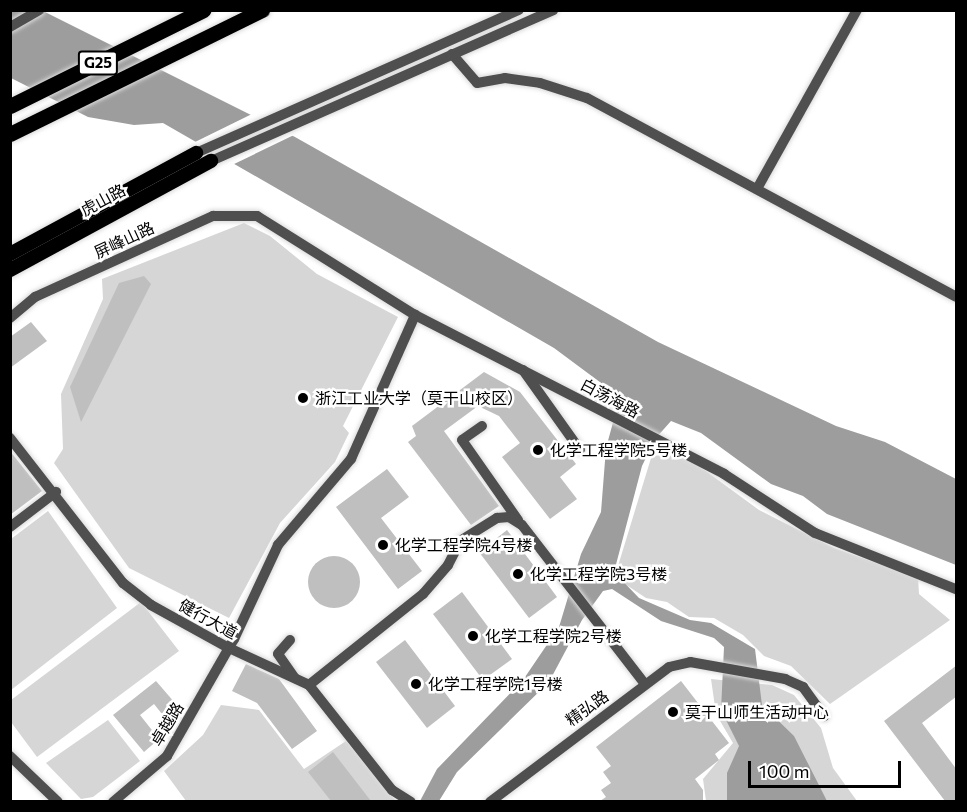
<!DOCTYPE html>
<meta charset="utf-8">
<style>
body{margin:0}
#map{position:relative;width:967px;height:812px;overflow:hidden;background:#fff;font-family:Commissioner,"Noto Sans SC",sans-serif}
div>[style]{position:absolute}
.green>*{inset:0;background:#d6d6d6}
.water>*{inset:0;background:#9d9d9d}
.pier>*{inset:0;background:#fff}
.building>*{inset:0;background:#bfbfbf}
.round{border-radius:50%}
.roads{filter:drop-shadow(0 0 2px #dbdbdb) drop-shadow(0 0 2px #dbdbdb)}
.minor>*{height:10px;margin:-5px;padding:0 5px;transform-origin:5px;border-radius:5px;background:#4f4f4f}
.major>*{height:14px;margin:-7px;padding:0 7px;transform-origin:7px;border-radius:7px;background:#000}
.highway>*{height:15px;margin:-7.5px;padding:0 7.5px;transform-origin:7.5px;border-radius:7.5px;background:#000}
.dots>*{width:16px;height:16px;translate:-50% -50%;box-sizing:border-box;border:3px solid #fff;border-radius:50%}
span{translate:-50% -50%;white-space:nowrap;text-align:center;line-height:1.15;-webkit-text-stroke:5px #fff;paint-order:stroke}
.shield-label span{padding:2px 4px;background:#fff;border:2px solid;border-radius:4px;-webkit-text-stroke-width:0}
.shield-label{font-size:15px;color:#000;font-weight:700}
.street-label{font-size:16px;color:#000}
.poi-label{font-size:16px;color:#000}
.left{translate:0 -50%;text-align:left}
.frame{position:absolute;inset:0;border:12px solid #000;pointer-events:none}
.scale{position:absolute;left:748px;top:761px;width:153px;height:27px;box-sizing:border-box;border:3px solid #000;border-top:0;padding-left:8px;font-size:18px;line-height:21px;white-space:nowrap;color:#000;-webkit-text-stroke:4px #fff;paint-order:stroke}
</style>
<div id="map">
<div class="green">
<div style="clip-path:polygon(244px 223px,270px 236px,317px 274px,398px 317px,343px 426px,349px 433px,335px 462px,280px 523px,229px 618px,129px 568px,54px 463px,63px 449px,61px 394px,103px 299px,102px 279px)"></div>
<div style="clip-path:polygon(655px 445px,699px 466px,759px 510px,834px 548px,918px 578px,919px 594px,950px 620px,830px 704px,791px 666px,764px 656px,743px 635px,714px 618px,689px 617px,667px 602px,646px 598px,622px 582px,618px 566px)"></div>
<div style="clip-path:polygon(48px 511px,117px 608px,11px 690px,11px 539px)"></div>
<div style="clip-path:polygon(141px 602px,179px 651px,37px 757px,11px 722px,11px 700px)"></div>
<div style="clip-path:polygon(711px 679px,772px 685px,794px 695px,821px 728px,833px 768px,857px 801px,706px 801px,703px 779px,733px 743px,716px 714px)"></div>
<div style="clip-path:polygon(221px 705px,259px 710px,304px 769px,346px 741px,396px 801px,186px 801px,164px 771px,203px 735px)"></div>
<div style="clip-path:polygon(108px 720px,140px 761px,93px 797px,81px 799px,46px 763px)"></div>
</div>
<div class="water">
<div style="clip-path:polygon(10px 11px,43px 11px,295px 137px,658px 342px,836px 426px,885px 442px,956px 479px,956px 565px,827px 514px,803px 496px,771px 484px,701px 433px,671px 421px,655px 439px,642px 466px,614px 572px,639px 598px,690px 620px,711px 623px,755px 649px,762px 705px,794px 736px,827px 801px,727px 801px,727px 773px,739px 746px,721px 710px,724px 647px,714px 638px,661px 621px,612px 589px,603px 591px,582px 620px,549px 682px,457px 772px,439px 801px,420px 801px,437px 769px,523px 680px,559px 627px,581px 554px,601px 512px,606px 448px,620px 397px,554px 348px,163px 123px,134px 125px,88px 117px,11px 78px)"></div>
</div>
<div class="pier">
<div style="clip-path:polygon(254px 113px,296px 134px,232px 165px,193px 143px)"></div>
</div>
<div class="building">
<div style="clip-path:polygon(144px 276px,151px 284px,81px 422px,70px 387px,119px 283px)"></div>
<div style="clip-path:polygon(31px 322px,47px 341px,10px 368px,10px 337px)"></div>
<div style="clip-path:polygon(484px 372px,520px 392px,576px 464px,560px 477px,577px 499px,550px 519px,502px 457px,520px 443px,499px 416px,478px 406px,444px 431px,499px 506px,471px 525px,408px 442px,416px 436px,412px 426px)"></div>
<div style="clip-path:polygon(10px 451px,42px 491px,10px 515px)"></div>
<div style="clip-path:polygon(387px 469px,409px 497px,381px 518px,422px 571px,398px 589px,336px 507px)"></div>
<div style="clip-path:polygon(507px 530px,557px 597px,529px 618px,479px 552px)"></div>
<div class="round" style="left:308px;top:556px;width:52px;height:52px"></div>
<div style="clip-path:polygon(462px 592px,512px 659px,483px 680px,433px 614px)"></div>
<div style="clip-path:polygon(405px 640px,455px 706px,427px 728px,376px 662px)"></div>
<div style="clip-path:polygon(246px 664px,279px 679px,317px 731px,292px 749px,257px 703px,232px 691px)"></div>
<div style="clip-path:polygon(957px 665px,957px 696px,922px 723px,957px 770px,957px 801px,945px 801px,884px 721px)"></div>
<div style="clip-path:polygon(156px 681px,175px 703px,162px 714px,154px 704px,140px 715px,159px 739px,144px 752px,113px 715px)"></div>
<div style="clip-path:polygon(681px 681px,729px 743px,715px 754px,719px 760px,695px 779px,703px 790px,703px 801px,600px 801px,606px 797px,601px 790px,611px 783px,603px 772px,611px 766px,596px 747px)"></div>
<div style="clip-path:polygon(333px 752px,371px 801px,331px 801px,308px 772px)"></div>
</div>
<div class="roads">
<div class="minor">
<div style="left:10px;top:27px;width:34px;rotate:-30deg"></div>
<div style="left:452px;top:54px;width:38px;rotate:49deg"></div>
<div style="left:477px;top:83px;width:28px;rotate:-10deg"></div>
<div style="left:505px;top:78px;width:35px;rotate:8deg"></div>
<div style="left:540px;top:83px;width:49px;rotate:17.7deg"></div>
<div style="left:587px;top:98px;width:419px;rotate:28.3deg"></div>
<div style="left:196px;top:153px;width:353px;rotate:-23.9deg"></div>
<div style="left:211px;top:161px;width:374px;rotate:-23.8deg"></div>
<div style="left:758px;top:187px;width:203px;rotate:-60.8deg"></div>
<div style="left:10px;top:318px;width:33px;rotate:-40deg"></div>
<div style="left:35px;top:297px;width:196px;rotate:-24.5deg"></div>
<div style="left:213px;top:216px;width:44px"></div>
<div style="left:257px;top:216px;width:186px;rotate:32.1deg"></div>
<div style="left:415px;top:315px;width:348px;rotate:27.2deg"></div>
<div style="left:724px;top:474px;width:108px;rotate:33deg"></div>
<div style="left:815px;top:533px;width:152px;rotate:21.7deg"></div>
<div style="left:523px;top:370px;width:98px;rotate:54.5deg"></div>
<div style="left:482px;top:426px;width:24px;rotate:145deg"></div>
<div style="left:462px;top:440px;width:98px;rotate:55deg"></div>
<div style="left:10px;top:438px;width:184px;rotate:52.1deg"></div>
<div style="left:123px;top:583px;width:36px;rotate:38deg"></div>
<div style="left:151px;top:605px;width:89px;rotate:28.9deg"></div>
<div style="left:229px;top:648px;width:88px;rotate:24.8deg"></div>
<div style="left:309px;top:685px;width:134px;rotate:51.7deg"></div>
<div style="left:392px;top:790px;width:22px;rotate:32deg"></div>
<div style="left:10px;top:527px;width:58px;rotate:-37.3deg"></div>
<div style="left:290px;top:640px;width:18px;rotate:131deg"></div>
<div style="left:278px;top:654px;width:29px;rotate:55deg"></div>
<div style="left:309px;top:685px;width:146px;rotate:-38.6deg"></div>
<div style="left:423px;top:594px;width:38px;rotate:-49deg"></div>
<div style="left:448px;top:565px;width:27px;rotate:-63deg"></div>
<div style="left:460px;top:541px;width:44px;rotate:-31.9deg"></div>
<div style="left:497px;top:518px;width:12px;rotate:-5deg"></div>
<div style="left:509px;top:517px;width:15px;rotate:32deg"></div>
<div style="left:522px;top:525px;width:201px;rotate:52.3deg"></div>
<div style="left:10px;top:756px;width:66px;rotate:43.8deg"></div>
<div style="left:113px;top:802px;width:71px;rotate:-40.4deg"></div>
<div style="left:167px;top:756px;width:135px;rotate:-60.2deg"></div>
<div style="left:234px;top:639px;width:104px;rotate:-64.9deg"></div>
<div style="left:278px;top:545px;width:113px;rotate:-49.7deg"></div>
<div style="left:351px;top:459px;width:158px;rotate:-66deg"></div>
<div style="left:490px;top:802px;width:224px;rotate:-37deg"></div>
<div style="left:669px;top:667px;width:22px;rotate:-13deg"></div>
<div style="left:690px;top:662px;width:97px;rotate:10.1deg"></div>
<div style="left:785px;top:679px;width:20px;rotate:24deg"></div>
<div style="left:803px;top:687px;width:36px;rotate:54deg"></div>
</div>
<div class="major">
<div style="left:10px;top:254px;width:212px;rotate:-28.5deg"></div>
<div style="left:10px;top:270px;width:229px;rotate:-28.5deg"></div>
</div>
<div class="highway">
<div style="left:10px;top:106px;width:216px;rotate:-26.4deg"></div>
<div style="left:10px;top:134px;width:281px;rotate:-26.2deg"></div>
</div>
</div>
<div class="dots">
<div style="left:303px;top:398px;background:#000"></div>
<div style="left:538px;top:450px;background:#000"></div>
<div style="left:383px;top:545px;background:#000"></div>
<div style="left:518px;top:574px;background:#000"></div>
<div style="left:473px;top:636px;background:#000"></div>
<div style="left:416px;top:684px;background:#000"></div>
<div style="left:673px;top:712px;background:#000"></div>
</div>
<div class="shield-label">
<span style="left:98px;top:63px">G25</span>
</div>
<div class="street-label">
<span style="left:103px;top:200px;rotate:-28deg">虎山路</span>
<span style="left:124px;top:240px;rotate:-25deg">屏峰山路</span>
<span style="left:610px;top:398px;rotate:28deg">白荡海路</span>
<span style="left:208px;top:619px;rotate:29deg">健行大道</span>
<span style="left:587px;top:708px;rotate:-36deg">精弘路</span>
<span style="left:167px;top:724px;rotate:-59deg">卓越路</span>
</div>
<div class="poi-label">
<span class="left" style="left:315px;top:398px">浙江工业大学（莫干山校区）</span>
<span class="left" style="left:550px;top:450px">化学工程学院5号楼</span>
<span class="left" style="left:395px;top:545px">化学工程学院4号楼</span>
<span class="left" style="left:530px;top:574px">化学工程学院3号楼</span>
<span class="left" style="left:485px;top:636px">化学工程学院2号楼</span>
<span class="left" style="left:428px;top:684px">化学工程学院1号楼</span>
<span class="left" style="left:685px;top:712px">莫干山师生活动中心</span>
</div>
<div class="frame"></div>
<div class="scale">100 m</div>
</div>
